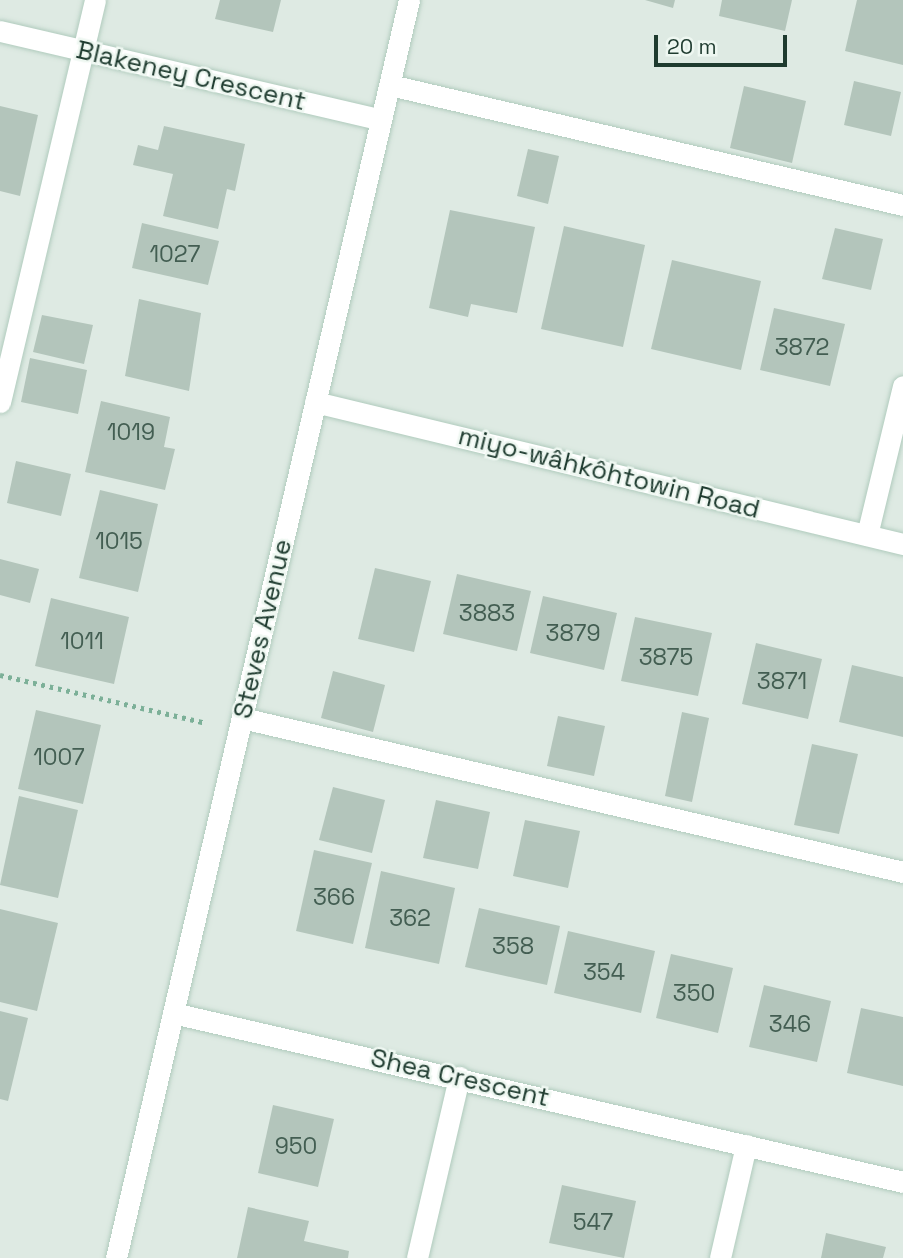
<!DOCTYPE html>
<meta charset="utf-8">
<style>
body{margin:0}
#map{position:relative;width:903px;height:1258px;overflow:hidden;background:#deeae3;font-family:"Space Grotesk",sans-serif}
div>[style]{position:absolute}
.building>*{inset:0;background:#b3c5bb}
.path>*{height:4.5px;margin-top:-2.25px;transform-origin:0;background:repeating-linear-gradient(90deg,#7cb098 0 3.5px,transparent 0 8.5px)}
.roads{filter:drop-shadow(0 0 2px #b0cbbd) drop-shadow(0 0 2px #b0cbbd)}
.lane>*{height:21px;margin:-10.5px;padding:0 10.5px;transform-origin:10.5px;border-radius:10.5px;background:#fff}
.street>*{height:21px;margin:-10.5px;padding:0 10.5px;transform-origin:10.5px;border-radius:10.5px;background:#fff}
.secondary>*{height:21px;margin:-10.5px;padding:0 10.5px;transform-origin:10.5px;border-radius:10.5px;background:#fff}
span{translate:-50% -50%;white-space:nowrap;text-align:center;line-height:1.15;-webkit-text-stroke:5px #eef7f1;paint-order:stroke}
.number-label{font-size:23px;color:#435e52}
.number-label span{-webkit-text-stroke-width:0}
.street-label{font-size:26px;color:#1e3b2f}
.scale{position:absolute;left:654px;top:35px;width:133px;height:32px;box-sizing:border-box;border:4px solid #1e3b2f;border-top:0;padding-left:9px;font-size:21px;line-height:24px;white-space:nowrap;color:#1e3b2f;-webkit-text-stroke:5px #eef7f1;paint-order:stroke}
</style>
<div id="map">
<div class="building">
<div style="clip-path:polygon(220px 0,281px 0,273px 32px,215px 19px)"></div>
<div style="clip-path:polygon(645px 0,675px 0,673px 8px)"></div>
<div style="clip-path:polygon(722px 0,792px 0,785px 31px,719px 16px)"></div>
<div style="clip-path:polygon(857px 0,903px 0,903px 65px,845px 51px)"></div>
<div style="clip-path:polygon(854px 81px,901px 92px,891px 136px,844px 125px)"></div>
<div style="clip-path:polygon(744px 86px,806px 101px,792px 163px,730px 148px)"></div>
<div style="clip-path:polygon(0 106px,38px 115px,20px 196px,0 191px)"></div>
<div style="clip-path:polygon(164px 126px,245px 144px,235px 191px,227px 189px,218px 229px,163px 216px,173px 174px,133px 165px,138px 145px,158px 150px)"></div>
<div style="clip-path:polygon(528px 149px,559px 156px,548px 204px,517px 196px)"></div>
<div style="clip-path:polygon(450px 210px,535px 227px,517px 313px,471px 304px,468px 317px,429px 308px)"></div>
<div style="clip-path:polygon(142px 223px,219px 241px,208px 285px,132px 268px)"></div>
<div style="clip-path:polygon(564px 226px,645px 245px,623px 347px,541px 329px)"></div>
<div style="clip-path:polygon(835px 228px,883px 239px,871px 290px,822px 279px)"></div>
<div style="clip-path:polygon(672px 260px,761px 281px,741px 370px,651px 349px)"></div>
<div style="clip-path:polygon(139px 299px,201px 313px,189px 391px,125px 376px)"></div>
<div style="clip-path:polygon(774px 308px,845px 324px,830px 386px,760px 370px)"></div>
<div style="clip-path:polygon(42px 315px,93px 325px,84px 364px,33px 352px)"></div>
<div style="clip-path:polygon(30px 358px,87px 370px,78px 414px,21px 402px)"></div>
<div style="clip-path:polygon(101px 401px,170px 417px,164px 447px,175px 449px,165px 490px,85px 472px)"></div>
<div style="clip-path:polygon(16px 461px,71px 474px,61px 516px,7px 503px)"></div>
<div style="clip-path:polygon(100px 490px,158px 504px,138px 592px,79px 578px)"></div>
<div style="clip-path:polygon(0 559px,39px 569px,30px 603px,0 595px)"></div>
<div style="clip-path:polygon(375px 568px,431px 581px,414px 652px,358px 639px)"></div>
<div style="clip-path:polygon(457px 574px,531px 591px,517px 651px,443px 634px)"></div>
<div style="clip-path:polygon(543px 596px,617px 613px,604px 670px,530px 653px)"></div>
<div style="clip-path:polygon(51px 598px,129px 617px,114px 684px,35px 666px)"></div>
<div style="clip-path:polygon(635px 617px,712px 633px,698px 696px,621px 681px)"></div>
<div style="clip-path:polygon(756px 643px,822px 659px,808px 719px,742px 704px)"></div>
<div style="clip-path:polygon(852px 665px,903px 677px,903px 737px,839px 722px)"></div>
<div style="clip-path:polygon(333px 671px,385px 685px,373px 732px,321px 718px)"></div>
<div style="clip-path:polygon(36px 710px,101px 725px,83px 804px,18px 789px)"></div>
<div style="clip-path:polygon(682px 712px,709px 718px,692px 802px,665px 796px)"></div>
<div style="clip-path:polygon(558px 716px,605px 726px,594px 776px,547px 766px)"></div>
<div style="clip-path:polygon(812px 744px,858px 754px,839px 834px,794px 825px)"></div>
<div style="clip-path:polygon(333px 787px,385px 800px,372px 853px,319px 840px)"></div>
<div style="clip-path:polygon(19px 796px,78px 810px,58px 898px,0 885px)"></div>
<div style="clip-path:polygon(436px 800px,490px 812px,478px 869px,423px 858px)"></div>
<div style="clip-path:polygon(525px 820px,580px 831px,568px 888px,513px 876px)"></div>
<div style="clip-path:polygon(314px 850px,372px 863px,353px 944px,296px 931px)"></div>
<div style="clip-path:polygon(381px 871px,455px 888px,439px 964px,365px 948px)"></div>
<div style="clip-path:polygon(479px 908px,560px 926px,547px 985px,465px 967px)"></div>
<div style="clip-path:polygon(0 909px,58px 923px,37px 1011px,0 1002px)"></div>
<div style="clip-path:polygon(568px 931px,655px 951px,641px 1013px,554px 993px)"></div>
<div style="clip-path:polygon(671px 954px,733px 968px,718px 1033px,656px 1018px)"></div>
<div style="clip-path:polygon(764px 985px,831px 1001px,817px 1062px,749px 1047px)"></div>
<div style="clip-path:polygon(861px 1008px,903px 1017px,903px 1086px,847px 1073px)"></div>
<div style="clip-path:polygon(0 1011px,28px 1018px,8px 1101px,0 1099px)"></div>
<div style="clip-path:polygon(273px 1105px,334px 1119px,318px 1187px,258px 1173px)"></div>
<div style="clip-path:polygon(562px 1185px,636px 1201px,624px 1258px,549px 1243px)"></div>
<div style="clip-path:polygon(248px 1207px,309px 1221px,304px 1241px,349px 1251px,348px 1258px,237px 1258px)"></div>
<div style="clip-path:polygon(826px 1233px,886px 1247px,883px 1258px,821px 1258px)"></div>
</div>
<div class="path">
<div style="left:0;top:675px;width:212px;rotate:13.1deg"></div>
</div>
<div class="roads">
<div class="lane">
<div style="left:390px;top:85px;width:527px;rotate:13.17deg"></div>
<div style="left:0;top:402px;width:413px;rotate:-76.7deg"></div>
<div style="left:242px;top:718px;width:679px;rotate:13.11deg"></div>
<div style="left:417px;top:1258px;width:186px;rotate:-76.9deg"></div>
</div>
<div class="street">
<div style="left:0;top:31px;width:391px;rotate:13.1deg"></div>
<div style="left:315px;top:402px;width:605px;rotate:13.58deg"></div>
<div style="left:867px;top:535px;width:153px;rotate:-76.4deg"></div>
<div style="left:173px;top:1013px;width:749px;rotate:13.03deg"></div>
<div style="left:720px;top:1258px;width:116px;rotate:-77deg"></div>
</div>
<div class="secondary">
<div style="left:116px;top:1258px;width:1292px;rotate:-76.89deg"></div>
</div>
</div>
<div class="number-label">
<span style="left:175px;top:254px">1027</span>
<span style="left:802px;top:347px">3872</span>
<span style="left:131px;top:432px">1019</span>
<span style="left:119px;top:541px">1015</span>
<span style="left:487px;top:613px">3883</span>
<span style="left:573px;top:633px">3879</span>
<span style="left:82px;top:641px">1011</span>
<span style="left:666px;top:657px">3875</span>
<span style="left:782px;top:681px">3871</span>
<span style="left:59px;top:757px">1007</span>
<span style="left:334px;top:897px">366</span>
<span style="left:410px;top:918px">362</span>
<span style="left:513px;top:946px">358</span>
<span style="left:604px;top:972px">354</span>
<span style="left:694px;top:993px">350</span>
<span style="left:790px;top:1024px">346</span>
<span style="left:296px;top:1146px">950</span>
<span style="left:593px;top:1222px">547</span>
</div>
<div class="street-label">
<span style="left:191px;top:76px;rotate:13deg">Blakeney Crescent</span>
<span style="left:609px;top:473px;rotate:14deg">miyo-wâhkôhtowin Road</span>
<span style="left:263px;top:629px;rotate:-77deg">Steves Avenue</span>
<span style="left:460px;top:1078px;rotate:13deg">Shea Crescent</span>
</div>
<div class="scale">20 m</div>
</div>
